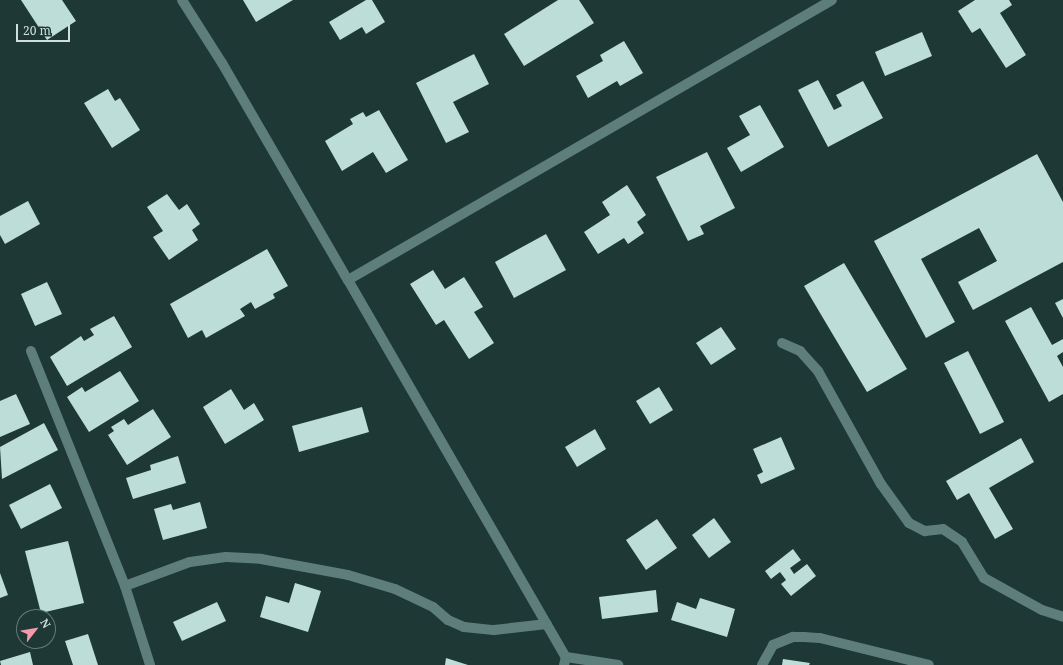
<!DOCTYPE html>
<style>
body{margin:0}
#map{position:relative;width:1063px;height:665px;overflow:hidden;background:#1d3835;font-family:"Noto Serif",serif}
div>[style]{position:absolute}
.building>*{inset:0;background:#bdddd8}
.minor>*{height:10px;margin:-5px;padding:0 5px;transform-origin:5px;border-radius:5px;background:#5d7e7a}
span{translate:-50% -50%;white-space:nowrap;text-align:center;line-height:1.15;-webkit-text-stroke:4px #1d3835;paint-order:stroke}
.north{position:absolute;left:16px;top:609px;width:40px;height:40px;box-sizing:border-box;background:#1d3835;border:1px solid #657b78;border-radius:50%;rotate:59deg;font-size:11px;font-weight:700;line-height:16px;text-align:center;color:#d0dfdd}
.north::after{content:'';display:block;margin:auto;width:14px;height:18px;background:#f39aab;clip-path:polygon(50% 0,100% 100%,50% 72%,0 100%)}
.scale{position:absolute;left:16px;top:24px;width:54px;height:18px;box-sizing:border-box;border:2px solid #d0dfdd;border-top:0;padding-left:5px;font-size:12px;line-height:14px;white-space:nowrap;color:#d0dfdd;-webkit-text-stroke:3px #1d3835;paint-order:stroke}
</style>
<div id="map">
<div class="building">
<div style="clip-path:polygon(21px 0,62px 0,76px 21px,47px 40px)"></div>
<div style="clip-path:polygon(243px 0,293px 0,256px 22px)"></div>
<div style="clip-path:polygon(366px 0,372px 0,385px 22px,366px 34px,362px 27px,340px 40px,329px 22px)"></div>
<div style="clip-path:polygon(558px 0,579px 0,594px 23px,524px 66px,504px 34px)"></div>
<div style="clip-path:polygon(975px 0,1009px 0,1012px 5px,1000px 13px,1026px 55px,1006px 68px,980px 28px,972px 33px,958px 11px)"></div>
<div style="clip-path:polygon(922px 32px,932px 56px,885px 76px,875px 52px)"></div>
<div style="clip-path:polygon(624px 41px,643px 73px,620px 86px,617px 81px,588px 98px,576px 76px,603px 61px,600px 55px)"></div>
<div style="clip-path:polygon(474px 54px,489px 84px,453px 102px,469px 132px,446px 143px,416px 83px)"></div>
<div style="clip-path:polygon(818px 80px,834px 110px,842px 106px,836px 95px,863px 81px,883px 118px,828px 147px,798px 90px)"></div>
<div style="clip-path:polygon(108px 89px,115px 101px,120px 98px,140px 130px,112px 148px,84px 103px)"></div>
<div style="clip-path:polygon(760px 105px,784px 147px,741px 172px,727px 148px,750px 135px,739px 116px)"></div>
<div style="clip-path:polygon(379px 110px,408px 160px,386px 173px,373px 152px,342px 171px,325px 141px,353px 124px,350px 119px,363px 112px,366px 117px)"></div>
<div style="clip-path:polygon(707px 152px,735px 208px,700px 226px,704px 234px,688px 241px,656px 177px)"></div>
<div style="clip-path:polygon(1037px 154px,1063px 202px,1063px 262px,973px 310px,958px 282px,997px 261px,979px 228px,921px 259px,955px 322px,926px 338px,874px 241px)"></div>
<div style="clip-path:polygon(627px 185px,646px 215px,637px 222px,644px 233px,628px 244px,624px 238px,598px 254px,584px 232px,610px 215px,602px 202px)"></div>
<div style="clip-path:polygon(167px 194px,179px 210px,187px 204px,200px 224px,192px 230px,198px 240px,169px 260px,153px 237px,163px 231px,147px 207px)"></div>
<div style="clip-path:polygon(28px 201px,40px 224px,5px 244px,0 235px,0 216px)"></div>
<div style="clip-path:polygon(546px 234px,566px 270px,514px 298px,495px 262px)"></div>
<div style="clip-path:polygon(267px 249px,288px 286px,273px 294px,275px 298px,255px 309px,251px 302px,240px 309px,245px 316px,206px 338px,202px 330px,188px 338px,170px 304px)"></div>
<div style="clip-path:polygon(844px 263px,907px 369px,867px 392px,804px 286px)"></div>
<div style="clip-path:polygon(433px 270px,445px 289px,464px 277px,483px 307px,474px 312px,494px 343px,469px 359px,444px 320px,436px 325px,410px 284px)"></div>
<div style="clip-path:polygon(47px 282px,62px 314px,35px 326px,21px 294px)"></div>
<div style="clip-path:polygon(1063px 299px,1063px 318px,1055px 303px)"></div>
<div style="clip-path:polygon(1031px 307px,1052px 345px,1063px 339px,1063px 352px,1057px 356px,1063px 367px,1063px 394px,1049px 402px,1005px 321px)"></div>
<div style="clip-path:polygon(114px 316px,132px 347px,67px 386px,50px 357px,81px 336px,84px 341px,94px 335px,90px 329px)"></div>
<div style="clip-path:polygon(721px 327px,736px 349px,711px 365px,696px 343px)"></div>
<div style="clip-path:polygon(968px 351px,1004px 422px,980px 434px,944px 363px)"></div>
<div style="clip-path:polygon(120px 371px,139px 401px,89px 432px,67px 397px,82px 387px,85px 392px)"></div>
<div style="clip-path:polygon(659px 387px,673px 410px,650px 424px,636px 401px)"></div>
<div style="clip-path:polygon(231px 389px,244px 410px,254px 403px,264px 420px,225px 444px,203px 407px)"></div>
<div style="clip-path:polygon(16px 394px,30px 424px,0 437px,0 401px)"></div>
<div style="clip-path:polygon(362px 407px,369px 432px,299px 452px,292px 426px)"></div>
<div style="clip-path:polygon(153px 409px,171px 437px,127px 465px,108px 435px,114px 431px,111px 427px,124px 419px,128px 425px)"></div>
<div style="clip-path:polygon(44px 423px,58px 450px,2px 479px,0 447px)"></div>
<div style="clip-path:polygon(595px 429px,606px 449px,577px 467px,565px 447px)"></div>
<div style="clip-path:polygon(781px 437px,795px 469px,761px 484px,757px 475px,763px 472px,753px 449px)"></div>
<div style="clip-path:polygon(1021px 438px,1034px 462px,989px 488px,1013px 529px,995px 539px,969px 493px,957px 500px,946px 481px)"></div>
<div style="clip-path:polygon(178px 456px,186px 483px,133px 499px,126px 478px,151px 470px,150px 465px)"></div>
<div style="clip-path:polygon(50px 484px,62px 508px,21px 529px,9px 505px)"></div>
<div style="clip-path:polygon(200px 502px,207px 528px,163px 540px,154px 509px,171px 504px,173px 510px)"></div>
<div style="clip-path:polygon(714px 518px,731px 542px,709px 558px,692px 535px)"></div>
<div style="clip-path:polygon(657px 519px,677px 548px,646px 570px,626px 540px)"></div>
<div style="clip-path:polygon(68px 541px,84px 603px,41px 613px,25px 551px)"></div>
<div style="clip-path:polygon(793px 549px,801px 560px,790px 568px,794px 574px,807px 564px,816px 576px,791px 596px,781px 584px,786px 580px,780px 572px,771px 579px,765px 571px)"></div>
<div style="clip-path:polygon(0 573px,8px 595px,0 598px)"></div>
<div style="clip-path:polygon(295px 583px,321px 591px,308px 632px,260px 617px,266px 596px,289px 603px)"></div>
<div style="clip-path:polygon(656px 590px,658px 612px,602px 619px,599px 597px)"></div>
<div style="clip-path:polygon(700px 598px,735px 609px,727px 637px,671px 620px,677px 602px,696px 609px)"></div>
<div style="clip-path:polygon(217px 602px,226px 621px,182px 641px,173px 622px)"></div>
<div style="clip-path:polygon(88px 634px,98px 665px,73px 665px,65px 641px)"></div>
<div style="clip-path:polygon(30px 652px,33px 665px,1px 665px,0 661px)"></div>
<div style="clip-path:polygon(446px 658px,468px 665px,445px 665px)"></div>
<div style="clip-path:polygon(783px 659px,810px 663px,809px 665px,782px 665px)"></div>
</div>
<div class="minor">
<div style="left:182px;top:0;width:75px;rotate:57.6deg"></div>
<div style="left:222px;top:63px;width:251px;rotate:59.9deg"></div>
<div style="left:348px;top:280px;width:559px;rotate:-30.05deg"></div>
<div style="left:348px;top:280px;width:435px;rotate:60deg"></div>
<div style="left:566px;top:657px;width:8px;rotate:104deg"></div>
<div style="left:782px;top:343px;width:20px;rotate:24deg"></div>
<div style="left:800px;top:351px;width:27px;rotate:48deg"></div>
<div style="left:818px;top:371px;width:129px;rotate:60.9deg"></div>
<div style="left:881px;top:484px;width:48px;rotate:54.3deg"></div>
<div style="left:909px;top:523px;width:18px;rotate:27deg"></div>
<div style="left:925px;top:531px;width:18px;rotate:-6deg"></div>
<div style="left:943px;top:529px;width:23px;rotate:34deg"></div>
<div style="left:962px;top:542px;width:42px;rotate:58.6deg"></div>
<div style="left:984px;top:578px;width:66px;rotate:28.9deg"></div>
<div style="left:1042px;top:610px;width:22px;rotate:18deg"></div>
<div style="left:31px;top:351px;width:253px;rotate:68.2deg"></div>
<div style="left:125px;top:586px;width:83px;rotate:72.4deg"></div>
<div style="left:125px;top:586px;width:69px;rotate:-20.3deg"></div>
<div style="left:190px;top:562px;width:36px;rotate:-8deg"></div>
<div style="left:226px;top:557px;width:35px;rotate:3deg"></div>
<div style="left:261px;top:559px;width:88px;rotate:10.4deg"></div>
<div style="left:348px;top:575px;width:49px;rotate:16.6deg"></div>
<div style="left:395px;top:589px;width:42px;rotate:25.3deg"></div>
<div style="left:433px;top:607px;width:20px;rotate:41deg"></div>
<div style="left:448px;top:620px;width:17px;rotate:24deg"></div>
<div style="left:464px;top:627px;width:30px;rotate:6deg"></div>
<div style="left:494px;top:630px;width:53px;rotate:-6.5deg"></div>
<div style="left:566px;top:657px;width:53px;rotate:8.7deg"></div>
<div style="left:762px;top:665px;width:23px;rotate:-61deg"></div>
<div style="left:773px;top:645px;width:22px;rotate:-22deg"></div>
<div style="left:793px;top:637px;width:11px"></div>
<div style="left:804px;top:637px;width:16px;rotate:4deg"></div>
<div style="left:820px;top:638px;width:112px;rotate:13.9deg"></div>
</div>
<div class="north">N</div>
<div class="scale">20 m</div>
</div>
